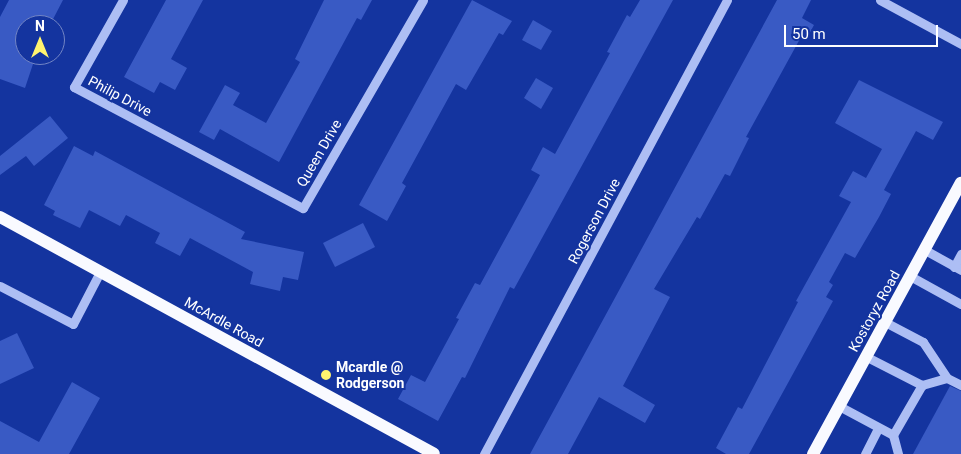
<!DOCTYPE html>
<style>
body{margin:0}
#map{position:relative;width:961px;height:454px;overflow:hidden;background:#14349f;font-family:Roboto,sans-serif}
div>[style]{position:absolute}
.building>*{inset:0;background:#395ac4}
.minor>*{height:9px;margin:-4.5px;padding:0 4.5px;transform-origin:4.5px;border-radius:4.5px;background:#adbef4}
.major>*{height:12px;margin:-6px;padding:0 6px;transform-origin:6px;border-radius:6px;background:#f9faff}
.dots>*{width:14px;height:14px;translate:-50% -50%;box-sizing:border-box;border:2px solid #14349f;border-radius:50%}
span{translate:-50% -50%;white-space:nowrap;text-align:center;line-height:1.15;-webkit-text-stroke:4px #14349f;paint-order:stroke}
.street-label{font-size:14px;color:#fff}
.poi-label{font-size:14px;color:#fff;font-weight:700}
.left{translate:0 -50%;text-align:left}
.north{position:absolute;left:15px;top:15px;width:50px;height:50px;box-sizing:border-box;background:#14349f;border:1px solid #7285c5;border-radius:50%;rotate:0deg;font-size:14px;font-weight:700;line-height:20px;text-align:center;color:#fff}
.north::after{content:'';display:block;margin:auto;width:18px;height:22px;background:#fff36f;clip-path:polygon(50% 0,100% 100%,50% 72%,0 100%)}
.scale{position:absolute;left:784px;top:25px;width:154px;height:22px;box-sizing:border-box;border:2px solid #fff;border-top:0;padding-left:6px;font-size:15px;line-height:18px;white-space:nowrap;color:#fff;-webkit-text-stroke:4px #14349f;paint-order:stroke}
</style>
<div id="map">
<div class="building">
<div style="clip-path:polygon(9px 0,63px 0,50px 25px,25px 25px,25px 55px,36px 55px,25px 88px,0 79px,0 17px)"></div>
<div style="clip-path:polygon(166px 0,203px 0,171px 59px,187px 68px,175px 90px,160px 82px,154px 93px,124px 77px)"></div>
<div style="clip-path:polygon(324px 0,372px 0,361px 20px,357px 18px,279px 162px,220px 129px,214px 140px,199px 132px,225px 85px,240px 93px,233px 105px,266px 123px,300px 62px,295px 59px)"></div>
<div style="clip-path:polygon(472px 0,512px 21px,503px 35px,499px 33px,466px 90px,456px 84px,402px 183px,406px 186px,387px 221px,359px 205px)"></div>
<div style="clip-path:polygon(640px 0,673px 0,514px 289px,510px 287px,465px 378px,462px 377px,438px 421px,398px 399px,411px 375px,425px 382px,459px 319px,456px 318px,475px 283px,480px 285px,540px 175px,531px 170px,543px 147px,555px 154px,610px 53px,607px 52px,627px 15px,630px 17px)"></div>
<div style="clip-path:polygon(777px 0,811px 0,802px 18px,814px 25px,806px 40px,801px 37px,746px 137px,749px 138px,730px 176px,725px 174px,700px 219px,697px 217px,654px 289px,670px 297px,623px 386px,655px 405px,645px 423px,599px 397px,568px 454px,530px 454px)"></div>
<div style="clip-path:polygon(533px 20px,552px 31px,541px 50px,522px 40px)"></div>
<div style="clip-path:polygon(536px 78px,553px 88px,541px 109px,524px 98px)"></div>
<div style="clip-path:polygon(859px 80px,943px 122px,933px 140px,916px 131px,884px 190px,891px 194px,879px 217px,855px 258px,845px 253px,829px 282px,833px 285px,826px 297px,833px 301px,749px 454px,726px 454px,716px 448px,738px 407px,742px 409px,798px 302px,796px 301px,851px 202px,839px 196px,853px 171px,866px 178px,882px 149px,835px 123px)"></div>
<div style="clip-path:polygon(50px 116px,68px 138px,34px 166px,26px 156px,0 175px,0 156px)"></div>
<div style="clip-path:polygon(74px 146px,93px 156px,95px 151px,245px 232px,241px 239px,304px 252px,298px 280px,283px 277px,280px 291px,250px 284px,253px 272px,190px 238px,180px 256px,155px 243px,160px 233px,126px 215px,120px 226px,89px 210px,80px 228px,53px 215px,55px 211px,44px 205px)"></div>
<div style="clip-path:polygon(363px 223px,375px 247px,335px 267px,323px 243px)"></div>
<div style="clip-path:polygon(17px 333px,34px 368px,0 384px,0 341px)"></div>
<div style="clip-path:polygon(72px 382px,100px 398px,69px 454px,0 454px,0 421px,39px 442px)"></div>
<div style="clip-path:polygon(950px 386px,961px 391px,961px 454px,913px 454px)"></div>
</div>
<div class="minor">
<div style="left:123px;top:0;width:100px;rotate:119.4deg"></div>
<div style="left:74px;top:87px;width:259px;rotate:27.9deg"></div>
<div style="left:303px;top:208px;width:240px;rotate:-60deg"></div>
<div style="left:880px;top:0;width:92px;rotate:28.5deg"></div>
<div style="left:925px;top:250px;width:41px;rotate:29.1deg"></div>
<div style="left:954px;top:267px;width:15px;rotate:-62deg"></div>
<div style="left:910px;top:276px;width:58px;rotate:28.8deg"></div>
<div style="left:0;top:286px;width:82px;rotate:27.5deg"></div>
<div style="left:73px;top:324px;width:59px;rotate:-62.6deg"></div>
<div style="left:885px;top:322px;width:43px;rotate:27.8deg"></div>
<div style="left:923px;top:342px;width:43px;rotate:56.3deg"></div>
<div style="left:947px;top:378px;width:16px;rotate:27deg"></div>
<div style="left:867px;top:357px;width:62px;rotate:27deg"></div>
<div style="left:839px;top:406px;width:61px;rotate:28.2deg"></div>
<div style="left:893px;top:435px;width:58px;rotate:-59.9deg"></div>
<div style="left:922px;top:385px;width:26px;rotate:-16deg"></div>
<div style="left:893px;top:435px;width:20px;rotate:75deg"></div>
<div style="left:484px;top:454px;width:515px;rotate:-61.84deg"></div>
<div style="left:865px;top:454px;width:29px;rotate:-63deg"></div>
</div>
<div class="major">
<div style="left:0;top:217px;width:494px;rotate:28.6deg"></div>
<div style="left:813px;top:454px;width:309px;rotate:-61.4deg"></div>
</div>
<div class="dots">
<div style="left:326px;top:375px;background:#fff36f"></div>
</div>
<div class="street-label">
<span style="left:120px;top:96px;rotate:28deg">Philip Drive</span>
<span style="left:319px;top:153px;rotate:-60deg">Queen Drive</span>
<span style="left:594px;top:221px;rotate:-62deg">Rogerson Drive</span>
<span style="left:874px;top:311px;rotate:-61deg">Kostoryz Road</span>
<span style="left:224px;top:322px;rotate:29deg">McArdle Road</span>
</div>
<div class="poi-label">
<span class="left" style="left:336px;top:375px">Mcardle @<br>Rodgerson</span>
</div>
<div class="north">N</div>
<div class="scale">50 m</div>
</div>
